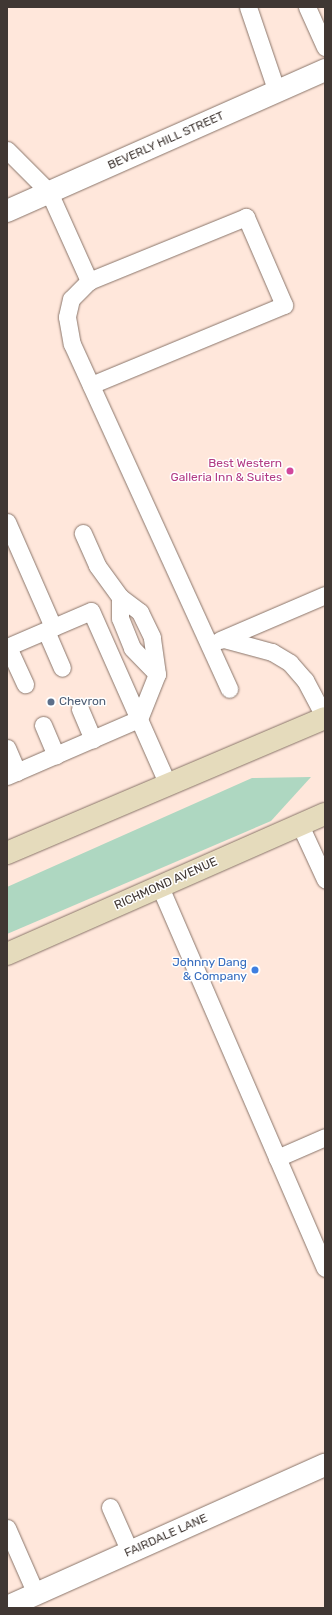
<!DOCTYPE html>
<style>
body{margin:0}
#map{position:relative;width:332px;height:1615px;overflow:hidden;background:#ffe7db;font-family:Rubik,sans-serif}
div>[style]{position:absolute}
.green>*{inset:0;background:#aed7c1}
.roads{filter:drop-shadow(0 0 1px #8a756a) drop-shadow(0 0 1px #8a756a)}
.service>*{height:17px;margin:-8.5px;padding:0 8.5px;transform-origin:8.5px;border-radius:8.5px;background:#fff}
.minor>*{height:22px;margin:-11px;padding:0 11px;transform-origin:11px;border-radius:11px;background:#fff}
.tertiary>*{height:22px;margin:-11px;padding:0 11px;transform-origin:11px;border-radius:11px;background:#fff}
.secondary>*{height:22px;margin:-11px;padding:0 11px;transform-origin:11px;border-radius:11px;background:#e5dbbc}
.dots>*{width:11px;height:11px;translate:-50% -50%;box-sizing:border-box;border:2px solid #fff;border-radius:50%}
span{translate:-50% -50%;white-space:nowrap;text-align:center;line-height:1.15;-webkit-text-stroke:3px #fff;paint-order:stroke}
.street-label{font-size:12px;color:#403733}
.hotel-label{font-size:12px;color:#b23c85}
.right{translate:-100% -50%;text-align:right}
.service-label{font-size:12px;color:#4e5e75}
.left{translate:0 -50%;text-align:left}
.shop-label{font-size:12px;color:#366cbe}
.frame{position:absolute;inset:0;border:8px solid #403733;pointer-events:none}
</style>
<div id="map">
<div class="green">
<div style="clip-path:polygon(311px 777px,271px 821px,7px 934px,7px 887px,252px 778px)"></div>
</div>
<div class="roads">
<div class="service">
<div style="left:248px;top:7px;width:90px;rotate:71.2deg"></div>
<div style="left:307px;top:7px;width:44px;rotate:65.8deg"></div>
<div style="left:7px;top:150px;width:59px;rotate:45deg"></div>
<div style="left:49px;top:192px;width:98px;rotate:65.8deg"></div>
<div style="left:91px;top:385px;width:209px;rotate:-22.5deg"></div>
<div style="left:284px;top:305px;width:96px;rotate:-113.4deg"></div>
<div style="left:246px;top:217px;width:170px;rotate:157.8deg"></div>
<div style="left:89px;top:281px;width:25px;rotate:135deg"></div>
<div style="left:71px;top:299px;width:18px;rotate:103deg"></div>
<div style="left:67px;top:317px;width:27px;rotate:80deg"></div>
<div style="left:72px;top:344px;width:379px;rotate:65.5deg"></div>
<div style="left:7px;top:522px;width:115px;rotate:66.3deg"></div>
<div style="left:120px;top:597px;width:21px;rotate:90deg"></div>
<div style="left:120px;top:618px;width:32px;rotate:68deg"></div>
<div style="left:132px;top:648px;width:36px;rotate:46deg"></div>
<div style="left:46px;top:631px;width:40px;rotate:66.6deg"></div>
<div style="left:224px;top:639px;width:50px;rotate:15.2deg"></div>
<div style="left:272px;top:652px;width:21px;rotate:31deg"></div>
<div style="left:290px;top:663px;width:23px;rotate:49deg"></div>
<div style="left:305px;top:680px;width:43px;rotate:62.2deg"></div>
<div style="left:220px;top:640px;width:114px;rotate:-23.2deg"></div>
<div style="left:7px;top:647px;width:91px;rotate:-23.2deg"></div>
<div style="left:91px;top:611px;width:190px;rotate:66.1deg"></div>
<div style="left:8px;top:647px;width:41px;rotate:65.3deg"></div>
<div style="left:80px;top:709px;width:33px;rotate:67deg"></div>
<div style="left:43px;top:725px;width:33px;rotate:67deg"></div>
<div style="left:7px;top:748px;width:26px;rotate:67deg"></div>
<div style="left:7px;top:776px;width:144px;rotate:-23.4deg"></div>
<div style="left:139px;top:719px;width:48px;rotate:-68.2deg"></div>
<div style="left:157px;top:674px;width:37px;rotate:-98deg"></div>
<div style="left:152px;top:637px;width:28px;rotate:-116deg"></div>
<div style="left:140px;top:612px;width:25px;rotate:-143deg"></div>
<div style="left:120px;top:597px;width:39px;rotate:-126deg"></div>
<div style="left:97px;top:565px;width:35px;rotate:-114deg"></div>
<div style="left:300px;top:825px;width:60px;rotate:65.2deg"></div>
<div style="left:160px;top:887px;width:415px;rotate:66.6deg"></div>
<div style="left:277px;top:1158px;width:52px;rotate:-23.6deg"></div>
<div style="left:110px;top:1507px;width:49px;rotate:66deg"></div>
<div style="left:7px;top:1528px;width:72px;rotate:66.3deg"></div>
</div>
<div class="minor">
<div style="left:7px;top:1607px;width:348px;rotate:-24.1deg"></div>
</div>
<div class="tertiary">
<div style="left:7px;top:211px;width:348px;rotate:-23.9deg"></div>
</div>
<div class="secondary">
<div style="left:7px;top:853px;width:345px;rotate:-23deg"></div>
<div style="left:7px;top:954px;width:347px;rotate:-23.8deg"></div>
</div>
</div>
<div class="dots">
<div style="left:290px;top:471px;background:#d1479c"></div>
<div style="left:51px;top:702px;background:#5c6f8a"></div>
<div style="left:255px;top:970px;background:#3f7fe0"></div>
</div>
<div class="street-label">
<span style="left:166px;top:141px;rotate:-24deg">BEVERLY HILL STREET</span>
<span style="left:166px;top:884px;rotate:-24deg">RICHMOND AVENUE</span>
<span style="left:166px;top:1536px;rotate:-24deg">FAIRDALE LANE</span>
</div>
<div class="hotel-label">
<span class="right" style="left:282px;top:471px">Best Western<br>Galleria Inn &amp; Suites</span>
</div>
<div class="service-label">
<span class="left" style="left:59px;top:702px">Chevron</span>
</div>
<div class="shop-label">
<span class="right" style="left:247px;top:970px">Johnny Dang<br>&amp; Company</span>
</div>
<div class="frame"></div>
</div>
